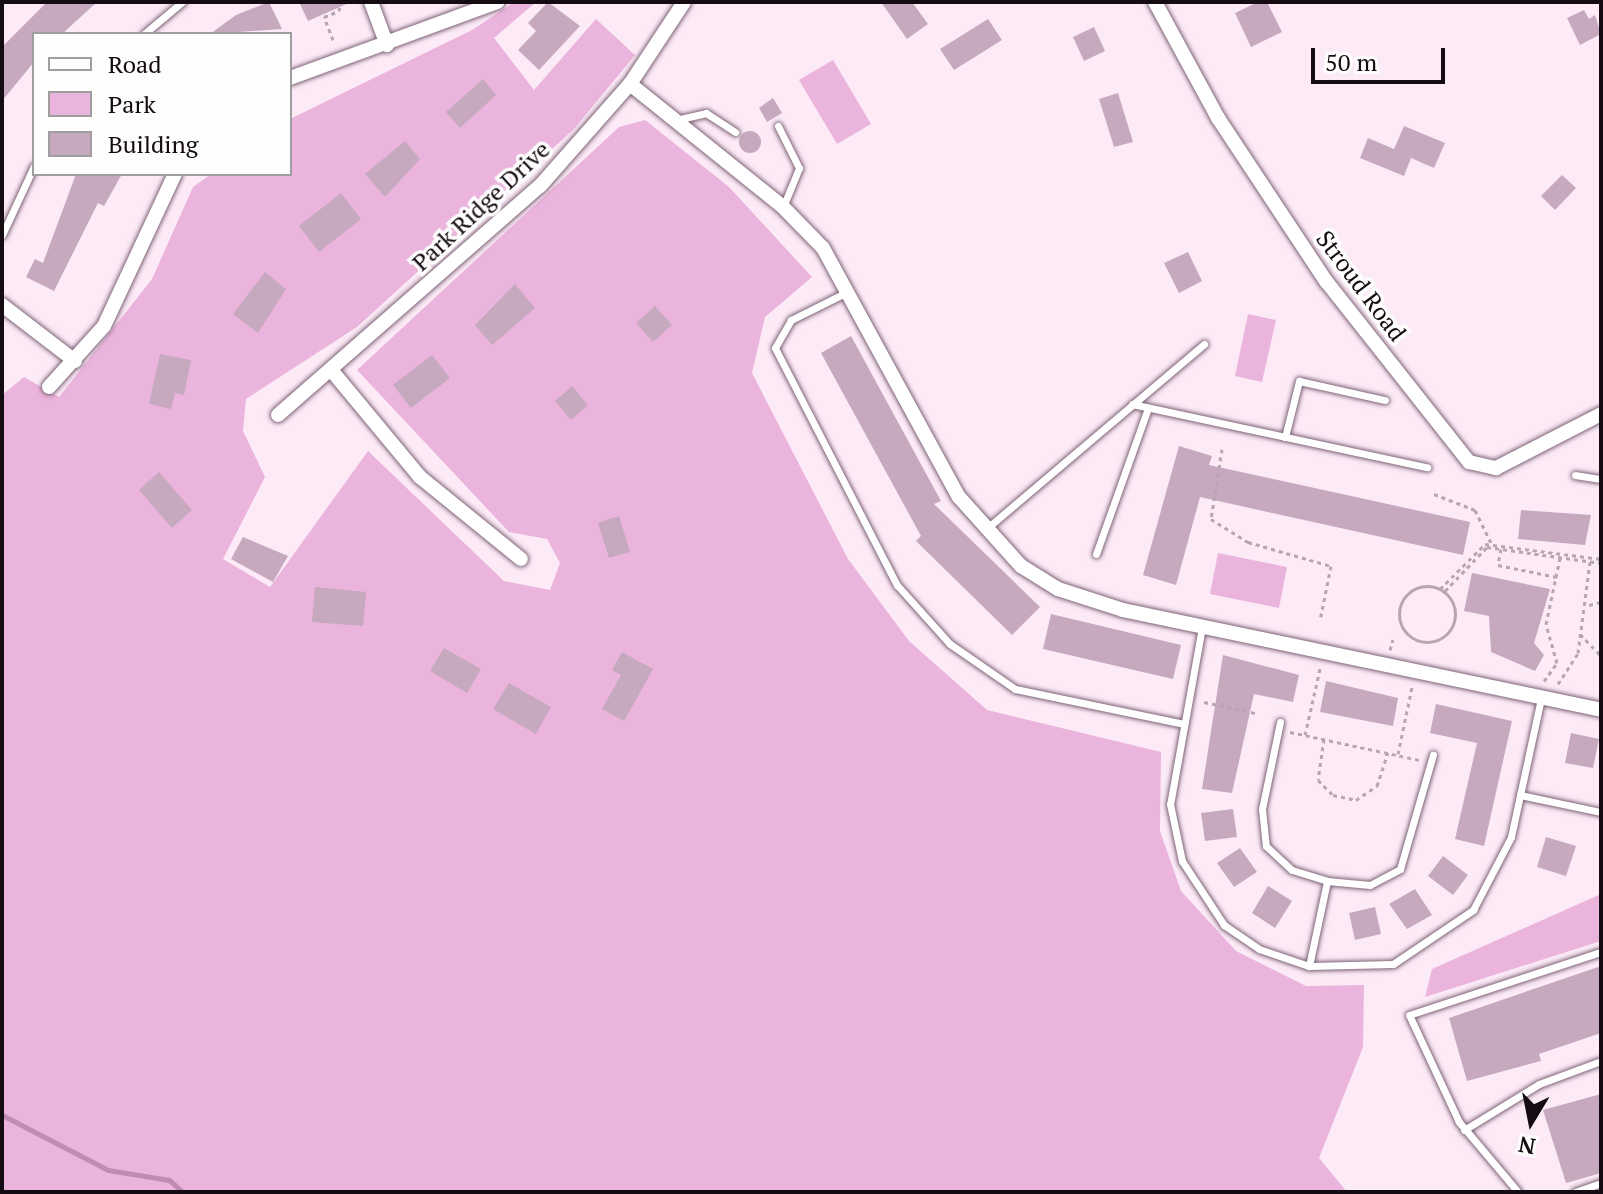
<!DOCTYPE html>
<style>
body{margin:0}
#map{position:relative;width:1603px;height:1194px;overflow:hidden;background:#fceaf7;font-family:"PT Serif",serif}
div>[style]{position:absolute}
.green>*{inset:0;background:#ebb4dc}
.stream>*{height:5px;margin:-2.5px;padding:0 2.5px;transform-origin:2.5px;border-radius:2.5px;background:#c18cb3}
.building>*{inset:0;background:#c6a9be}
.round{border-radius:50%}
.path>*{height:3px;margin-top:-1.5px;transform-origin:0;background:repeating-linear-gradient(90deg,#b5a6b1 0 4px,transparent 0 8px)}
.path>.ring{margin:-1.5px;padding:0;box-sizing:content-box;background:none;border:3px solid #b5a6b1;border-radius:50%}
.roads{filter:drop-shadow(0 0 2px #7e6477) drop-shadow(0 0 2px #7e6477)}
.service>*{height:7px;margin:-3.5px;padding:0 3.5px;transform-origin:3.5px;border-radius:3.5px;background:#fff}
.minor>*{height:14px;margin:-7px;padding:0 7px;transform-origin:7px;border-radius:7px;background:#fff}
span{translate:-50% -50%;white-space:nowrap;text-align:center;line-height:1.15;-webkit-text-stroke:7px #fdfdfd;paint-order:stroke}
.street-label{font-size:24px;color:#150c13}
.frame{position:absolute;inset:0;border:4px solid #150c13;pointer-events:none}
.legend{position:absolute;left:32px;top:32px;width:260px;height:144px;box-sizing:border-box;background:#fdfdfd;border:2px solid #a09d9f;margin:0;padding:10px 14px;list-style:none;font-size:24px;color:#150c13}
.legend li{display:flex;align-items:center;gap:16px;height:40px}
.legend b{width:40px;border:2px solid #a09d9f}
.north{position:absolute;left:1491px;top:1082px;width:80px;height:80px;-webkit-text-stroke:6px #fdfdfd;paint-order:stroke;rotate:190deg;font-size:22px;font-weight:700;line-height:32px;text-align:center;color:#150c13}
.north::after{content:'';display:block;margin:auto;width:28px;height:36px;background:#150c13;clip-path:polygon(50% 0,100% 100%,50% 72%,0 100%)}
.scale{position:absolute;left:1311px;top:48px;width:134px;height:36px;box-sizing:border-box;border:4px solid #150c13;border-top:0;padding-left:10px;font-size:24px;line-height:28px;white-space:nowrap;color:#150c13;-webkit-text-stroke:6px #fdfdfd;paint-order:stroke}
</style>
<div id="map">
<div class="green">
<div style="clip-path:polygon(514px 2px,535px 3px,494px 38px,534px 90px,596px 19px,635px 55px,574px 129px,357px 327px,246px 399px,243px 431px,265px 477px,223px 559px,270px 587px,368px 451px,504px 581px,550px 590px,560px 563px,547px 539px,509px 532px,357px 370px,619px 127px,645px 120px,729px 187px,812px 277px,765px 317px,752px 373px,848px 559px,909px 641px,987px 710px,1161px 752px,1160px 831px,1181px 891px,1236px 951px,1306px 986px,1364px 985px,1363px 1047px,1319px 1158px,1347px 1192px,2px 1192px,2px 395px,24px 377px,59px 397px,152px 279px,193px 187px,211px 174px,290px 174px,290px 119px,472px 30px)"></div>
<div style="clip-path:polygon(833px 60px,871px 124px,837px 144px,799px 80px)"></div>
<div style="clip-path:polygon(1248px 314px,1276px 320px,1262px 382px,1235px 376px)"></div>
<div style="clip-path:polygon(1218px 553px,1287px 567px,1279px 608px,1210px 594px)"></div>
<div style="clip-path:polygon(1601px 894px,1601px 941px,1425px 997px,1432px 969px)"></div>
</div>
<div class="stream">
<div style="left:2px;top:1115px;width:119px;rotate:27.4deg"></div>
<div style="left:108px;top:1170px;width:62px;rotate:9.3deg"></div>
<div style="left:169px;top:1180px;width:18px;rotate:41deg"></div>
</div>
<div class="building">
<div style="clip-path:polygon(47px 2px,97px 2px,62px 34px,34px 34px,34px 62px,2px 101px,2px 47px)"></div>
<div style="clip-path:polygon(269px 2px,282px 29px,210px 34px,236px 15px)"></div>
<div style="clip-path:polygon(299px 2px,351px 2px,308px 21px)"></div>
<div style="clip-path:polygon(548px 2px,580px 26px,539px 70px,518px 50px,536px 31px,528px 23px)"></div>
<div style="clip-path:polygon(881px 2px,912px 2px,928px 24px,907px 39px)"></div>
<div style="clip-path:polygon(1258px 2px,1267px 2px,1282px 32px,1251px 47px,1235px 13px)"></div>
<div style="clip-path:polygon(1584px 10px,1589px 19px,1595px 15px,1601px 34px,1580px 45px,1567px 18px)"></div>
<div style="clip-path:polygon(988px 19px,1002px 40px,954px 70px,940px 49px)"></div>
<div style="clip-path:polygon(1094px 27px,1105px 51px,1084px 61px,1073px 37px)"></div>
<div style="clip-path:polygon(483px 79px,496px 95px,460px 128px,446px 112px)"></div>
<div style="clip-path:polygon(1118px 93px,1133px 142px,1114px 147px,1099px 99px)"></div>
<div style="clip-path:polygon(773px 98px,782px 113px,767px 122px,759px 108px)"></div>
<div style="clip-path:polygon(1404px 126px,1445px 143px,1434px 168px,1411px 158px,1404px 176px,1360px 158px,1368px 138px,1394px 149px)"></div>
<div class="round" style="left:739px;top:131px;width:22px;height:22px"></div>
<div style="clip-path:polygon(405px 141px,420px 159px,385px 197px,365px 174px)"></div>
<div style="clip-path:polygon(76px 174px,122px 174px,104px 206px,98px 203px,54px 291px,26px 277px,35px 259px,43px 263px)"></div>
<div style="clip-path:polygon(1562px 175px,1576px 188px,1555px 210px,1541px 196px)"></div>
<div style="clip-path:polygon(341px 193px,361px 219px,319px 252px,299px 226px)"></div>
<div style="clip-path:polygon(1188px 252px,1202px 281px,1179px 293px,1164px 263px)"></div>
<div style="clip-path:polygon(265px 272px,286px 289px,258px 333px,233px 314px)"></div>
<div style="clip-path:polygon(515px 284px,535px 308px,492px 345px,475px 325px)"></div>
<div style="clip-path:polygon(655px 306px,672px 325px,653px 342px,636px 323px)"></div>
<div style="clip-path:polygon(851px 336px,941px 501px,934px 504px,1040px 607px,1012px 635px,916px 541px,921px 536px,821px 353px)"></div>
<div style="clip-path:polygon(160px 354px,191px 360px,184px 395px,175px 393px,171px 409px,149px 404px)"></div>
<div style="clip-path:polygon(432px 355px,450px 378px,411px 408px,393px 385px)"></div>
<div style="clip-path:polygon(572px 386px,588px 405px,571px 420px,555px 401px)"></div>
<div style="clip-path:polygon(1179px 446px,1212px 456px,1209px 465px,1470px 522px,1463px 555px,1200px 497px,1176px 585px,1143px 575px)"></div>
<div style="clip-path:polygon(159px 472px,192px 510px,172px 528px,139px 490px)"></div>
<div style="clip-path:polygon(1521px 510px,1591px 515px,1585px 545px,1518px 539px)"></div>
<div style="clip-path:polygon(619px 516px,630px 552px,609px 558px,598px 523px)"></div>
<div style="clip-path:polygon(243px 537px,288px 556px,273px 582px,231px 559px)"></div>
<div style="clip-path:polygon(1472px 573px,1550px 589px,1534px 643px,1544px 655px,1535px 671px,1491px 652px,1489px 616px,1464px 611px)"></div>
<div style="clip-path:polygon(315px 587px,366px 592px,363px 626px,312px 622px)"></div>
<div style="clip-path:polygon(1051px 614px,1181px 645px,1173px 679px,1043px 649px)"></div>
<div style="clip-path:polygon(444px 648px,481px 669px,467px 693px,430px 671px)"></div>
<div style="clip-path:polygon(622px 652px,653px 669px,624px 721px,602px 709px,621px 675px,612px 670px)"></div>
<div style="clip-path:polygon(1223px 655px,1299px 675px,1293px 702px,1254px 694px,1232px 793px,1202px 789px)"></div>
<div style="clip-path:polygon(1326px 681px,1398px 698px,1393px 726px,1320px 712px)"></div>
<div style="clip-path:polygon(509px 683px,551px 707px,536px 734px,493px 709px)"></div>
<div style="clip-path:polygon(1436px 704px,1512px 721px,1484px 846px,1455px 839px,1477px 743px,1430px 733px)"></div>
<div style="clip-path:polygon(1571px 733px,1599px 739px,1593px 768px,1565px 763px)"></div>
<div style="clip-path:polygon(1233px 809px,1237px 837px,1205px 841px,1201px 813px)"></div>
<div style="clip-path:polygon(1546px 837px,1576px 846px,1566px 876px,1537px 867px)"></div>
<div style="clip-path:polygon(1240px 848px,1257px 872px,1234px 887px,1217px 863px)"></div>
<div style="clip-path:polygon(1443px 856px,1468px 875px,1453px 895px,1428px 876px)"></div>
<div style="clip-path:polygon(1268px 886px,1292px 901px,1275px 928px,1252px 913px)"></div>
<div style="clip-path:polygon(1415px 889px,1432px 915px,1407px 929px,1389px 904px)"></div>
<div style="clip-path:polygon(1375px 907px,1381px 934px,1355px 940px,1349px 913px)"></div>
<div style="clip-path:polygon(1601px 966px,1601px 1033px,1539px 1054px,1541px 1061px,1467px 1081px,1449px 1018px)"></div>
<div style="clip-path:polygon(1601px 1094px,1601px 1173px,1566px 1183px,1543px 1110px)"></div>
</div>
<div class="path">
<div style="left:333px;top:40px;width:25px;rotate:-111deg"></div>
<div style="left:324px;top:17px;width:16px;rotate:-22deg"></div>
<div style="left:339px;top:11px;width:9px;rotate:-84deg"></div>
<div style="left:1222px;top:449px;width:71px;rotate:98.9deg"></div>
<div style="left:1211px;top:519px;width:44px;rotate:31.9deg"></div>
<div style="left:1248px;top:542px;width:86px;rotate:16.1deg"></div>
<div style="left:1331px;top:566px;width:55px;rotate:101.5deg"></div>
<div style="left:1434px;top:494px;width:44px;rotate:21.3deg"></div>
<div style="left:1475px;top:510px;width:37px;rotate:64deg"></div>
<div style="left:1501px;top:549px;width:16px;rotate:101deg"></div>
<div style="left:1498px;top:565px;width:60px;rotate:11.5deg"></div>
<div style="left:1600px;top:559px;width:9px;rotate:-84deg"></div>
<div class="ring" style="left:1399px;top:586px;width:53px;height:53px"></div>
<div style="left:1440px;top:589px;width:64px;rotate:-45deg"></div>
<div style="left:1485px;top:544px;width:117px;rotate:7.4deg"></div>
<div style="left:1445px;top:591px;width:61px;rotate:-46.3deg"></div>
<div style="left:1487px;top:547px;width:115px;rotate:8deg"></div>
<div style="left:1589px;top:605px;width:12px;rotate:-14deg"></div>
<div style="left:1580px;top:634px;width:30px;rotate:46deg"></div>
<div style="left:1390px;top:650px;width:11px;rotate:-75deg"></div>
<div style="left:1544px;top:681px;width:22px;rotate:-54deg"></div>
<div style="left:1557px;top:663px;width:41px;rotate:-105.8deg"></div>
<div style="left:1546px;top:624px;width:67px;rotate:-78deg"></div>
<div style="left:1558px;top:684px;width:37px;rotate:-57deg"></div>
<div style="left:1578px;top:653px;width:92px;rotate:-82.5deg"></div>
<div style="left:1204px;top:702px;width:52px;rotate:12.2deg"></div>
<div style="left:1290px;top:732px;width:132px;rotate:12.2deg"></div>
<div style="left:1305px;top:735px;width:68px;rotate:-77.2deg"></div>
<div style="left:1324px;top:739px;width:41px;rotate:98.3deg"></div>
<div style="left:1318px;top:780px;width:21px;rotate:45deg"></div>
<div style="left:1333px;top:795px;width:24px;rotate:12deg"></div>
<div style="left:1356px;top:800px;width:25px;rotate:-34deg"></div>
<div style="left:1377px;top:786px;width:35px;rotate:-72deg"></div>
<div style="left:1398px;top:754px;width:68px;rotate:-78.2deg"></div>
</div>
<div class="roads">
<div class="service">
<div style="left:144px;top:34px;width:50px;rotate:-40.1deg"></div>
<div style="left:676px;top:120px;width:31px;rotate:-13deg"></div>
<div style="left:706px;top:113px;width:35px;rotate:33deg"></div>
<div style="left:778px;top:126px;width:47px;rotate:63.4deg"></div>
<div style="left:799px;top:168px;width:42px;rotate:112.3deg"></div>
<div style="left:2px;top:235px;width:76px;rotate:-65.1deg"></div>
<div style="left:847px;top:292px;width:63px;rotate:153.4deg"></div>
<div style="left:791px;top:320px;width:32px;rotate:120deg"></div>
<div style="left:775px;top:348px;width:267px;rotate:62.8deg"></div>
<div style="left:897px;top:585px;width:79px;rotate:48.1deg"></div>
<div style="left:950px;top:644px;width:79px;rotate:34.7deg"></div>
<div style="left:1015px;top:689px;width:173px;rotate:11.7deg"></div>
<div style="left:1132px;top:404px;width:302px;rotate:12.1deg"></div>
<div style="left:1285px;top:437px;width:58px;rotate:-76deg"></div>
<div style="left:1299px;top:381px;width:88px;rotate:12.5deg"></div>
<div style="left:1575px;top:475px;width:26px;rotate:9deg"></div>
<div style="left:986px;top:529px;width:286px;rotate:-40.3deg"></div>
<div style="left:1096px;top:554px;width:155px;rotate:-70.4deg"></div>
<div style="left:1202px;top:627px;width:180px;rotate:100.2deg"></div>
<div style="left:1170px;top:804px;width:58px;rotate:78.1deg"></div>
<div style="left:1182px;top:861px;width:77px;rotate:56.7deg"></div>
<div style="left:1224px;top:925px;width:42px;rotate:34.4deg"></div>
<div style="left:1259px;top:949px;width:53px;rotate:18.8deg"></div>
<div style="left:1309px;top:966px;width:84px;rotate:-1.4deg"></div>
<div style="left:1393px;top:964px;width:97px;rotate:-34deg"></div>
<div style="left:1473px;top:910px;width:82px;rotate:-62.5deg"></div>
<div style="left:1511px;top:837px;width:142px;rotate:-77.8deg"></div>
<div style="left:1280px;top:722px;width:89px;rotate:101.7deg"></div>
<div style="left:1262px;top:809px;width:37px;rotate:84deg"></div>
<div style="left:1266px;top:846px;width:35px;rotate:43deg"></div>
<div style="left:1292px;top:870px;width:37px;rotate:17deg"></div>
<div style="left:1327px;top:881px;width:43px;rotate:5.3deg"></div>
<div style="left:1370px;top:885px;width:34px;rotate:-28deg"></div>
<div style="left:1400px;top:869px;width:119px;rotate:-73.9deg"></div>
<div style="left:1520px;top:795px;width:83px;rotate:11.9deg"></div>
<div style="left:1309px;top:966px;width:87px;rotate:-78deg"></div>
<div style="left:1464px;top:1130px;width:88px;rotate:-31.5deg"></div>
<div style="left:1539px;top:1084px;width:66px;rotate:-20.4deg"></div>
<div style="left:1518px;top:1192px;width:92px;rotate:-130.1deg"></div>
<div style="left:1459px;top:1122px;width:118px;rotate:-115deg"></div>
<div style="left:1409px;top:1015px;width:202px;rotate:-18.2deg"></div>
<div style="left:1575px;top:1192px;width:28px;rotate:-19deg"></div>
</div>
<div class="minor">
<div style="left:371px;top:2px;width:46px;rotate:69.6deg"></div>
<div style="left:1155px;top:2px;width:132px;rotate:61.5deg"></div>
<div style="left:1218px;top:118px;width:196px;rotate:56.5deg"></div>
<div style="left:1326px;top:281px;width:231px;rotate:51.7deg"></div>
<div style="left:1469px;top:462px;width:28px;rotate:13deg"></div>
<div style="left:1496px;top:468px;width:118px;rotate:-27.2deg"></div>
<div style="left:290px;top:78px;width:221px;rotate:-20.1deg"></div>
<div style="left:630px;top:84px;width:196px;rotate:38.8deg"></div>
<div style="left:783px;top:207px;width:57px;rotate:45.7deg"></div>
<div style="left:823px;top:248px;width:284px;rotate:61.4deg"></div>
<div style="left:959px;top:497px;width:93px;rotate:48.1deg"></div>
<div style="left:1021px;top:566px;width:44px;rotate:31.9deg"></div>
<div style="left:1058px;top:589px;width:68px;rotate:17.9deg"></div>
<div style="left:1123px;top:610px;width:488px;rotate:11.8deg"></div>
<div style="left:2px;top:305px;width:92px;rotate:37.5deg"></div>
<div style="left:332px;top:371px;width:138px;rotate:50.3deg"></div>
<div style="left:420px;top:477px;width:130px;rotate:39.1deg"></div>
<div style="left:49px;top:387px;width:82px;rotate:-48deg"></div>
<div style="left:104px;top:326px;width:168px;rotate:-65deg"></div>
<div style="left:278px;top:415px;width:348px;rotate:-41.2deg"></div>
<div style="left:540px;top:186px;width:136px;rotate:-48.6deg"></div>
<div style="left:630px;top:84px;width:98px;rotate:-56.6deg"></div>
</div>
</div>
<div class="street-label">
<span style="left:481px;top:206px;rotate:-43deg">Park Ridge Drive</span>
<span style="left:1361px;top:286px;rotate:53deg">Stroud Road</span>
</div>
<div class="frame"></div>
<ul class="legend">
<li><b style="height:10px;background:#fff"></b>Road</li>
<li><b style="height:22px;background:#ebb4dc"></b>Park</li>
<li><b style="height:22px;background:#c6a9be"></b>Building</li>
</ul>
<div class="north">N</div>
<div class="scale">50 m</div>
</div>
